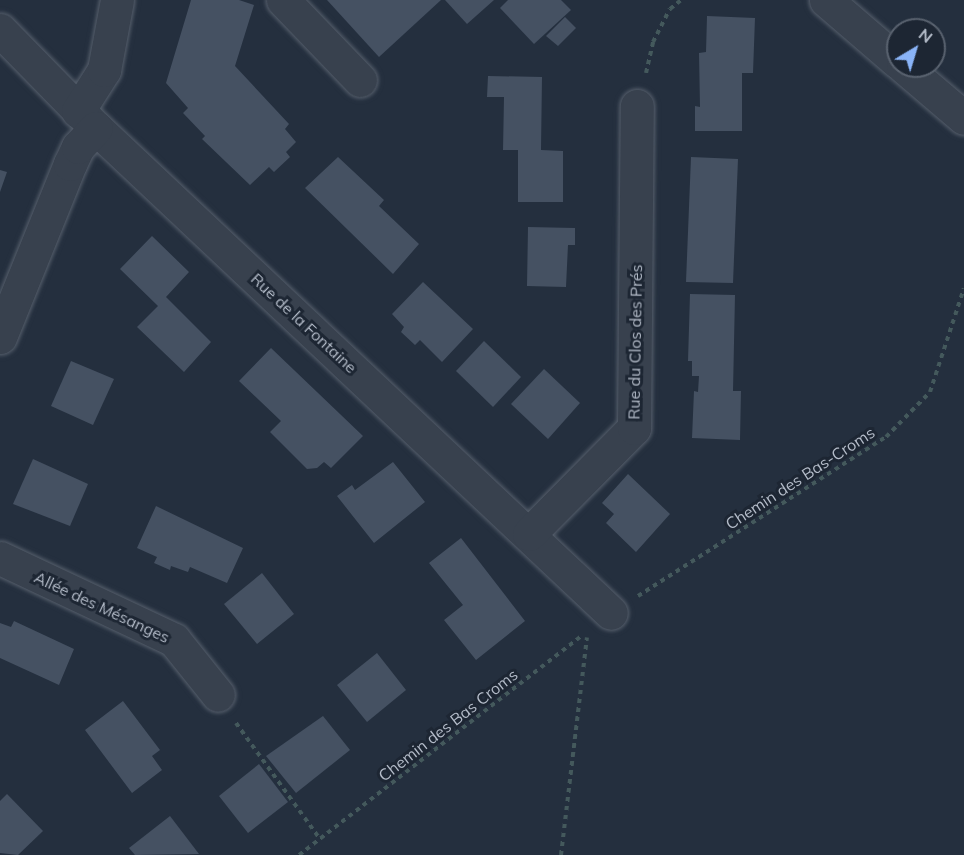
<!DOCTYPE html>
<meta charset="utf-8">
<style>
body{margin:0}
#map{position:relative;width:964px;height:855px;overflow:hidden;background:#242f3e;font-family:Mulish,sans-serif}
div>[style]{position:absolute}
.building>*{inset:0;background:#455162}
.path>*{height:4px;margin-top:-2px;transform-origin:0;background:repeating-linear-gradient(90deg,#44595c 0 4.5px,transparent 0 9px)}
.roads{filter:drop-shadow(0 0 2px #565f6c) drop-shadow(0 0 2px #565f6c)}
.minor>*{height:33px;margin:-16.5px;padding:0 16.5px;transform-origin:16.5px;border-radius:16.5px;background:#38414e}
span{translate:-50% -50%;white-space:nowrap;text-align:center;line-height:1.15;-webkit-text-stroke:6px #1d2633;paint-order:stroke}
.street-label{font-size:16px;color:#b4bcc9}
.north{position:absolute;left:886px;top:18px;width:60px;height:60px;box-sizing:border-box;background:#1d2633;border:2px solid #59626f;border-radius:50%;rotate:38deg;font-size:16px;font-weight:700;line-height:24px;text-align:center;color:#b4bcc9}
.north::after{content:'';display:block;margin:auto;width:21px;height:27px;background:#8ab4f8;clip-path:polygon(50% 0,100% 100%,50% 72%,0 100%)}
</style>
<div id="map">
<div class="building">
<div style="clip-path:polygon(191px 0,239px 0,254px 5px,235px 66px,289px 124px,285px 129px,296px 142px,286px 152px,290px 157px,274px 172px,269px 167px,250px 185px,202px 139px,205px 136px,183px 113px,188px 108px,166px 83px)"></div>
<div style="clip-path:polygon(327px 0,441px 0,379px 57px)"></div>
<div style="clip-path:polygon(445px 0,494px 0,467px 24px)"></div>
<div style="clip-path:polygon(508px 0,561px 0,571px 10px,534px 44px,500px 8px)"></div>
<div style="clip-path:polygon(707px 16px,755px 18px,753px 73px,742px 73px,742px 131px,695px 131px,695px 106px,700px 107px,699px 53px,706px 52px)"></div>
<div style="clip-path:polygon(565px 17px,576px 28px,558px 46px,546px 36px)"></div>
<div style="clip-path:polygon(488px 76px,542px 77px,541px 150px,563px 151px,563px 202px,518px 202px,518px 150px,503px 150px,504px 97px,487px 97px)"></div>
<div style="clip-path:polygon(338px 157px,384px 200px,379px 206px,419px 244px,393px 274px,305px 188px)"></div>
<div style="clip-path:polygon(691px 157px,738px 159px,733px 283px,686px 282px)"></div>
<div style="clip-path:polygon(0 170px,7px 172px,0 192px)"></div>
<div style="clip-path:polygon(528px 227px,575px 228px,575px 245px,568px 245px,566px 287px,527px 286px)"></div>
<div style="clip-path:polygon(152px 236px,189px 272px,166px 297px,211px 342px,184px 372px,137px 327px,158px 306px,120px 269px)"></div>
<div style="clip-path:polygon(423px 282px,473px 329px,442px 362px,420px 340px,415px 345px,401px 332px,404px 327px,392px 314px)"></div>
<div style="clip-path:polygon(690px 294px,735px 295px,733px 391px,741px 391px,740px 440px,692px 438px,694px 391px,698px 392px,699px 376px,692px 376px,692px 361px,688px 361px)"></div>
<div style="clip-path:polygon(484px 341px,521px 377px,493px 407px,456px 371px)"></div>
<div style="clip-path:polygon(271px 348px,363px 436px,331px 468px,324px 462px,317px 468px,307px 469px,270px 432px,281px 421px,239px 381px)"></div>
<div style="clip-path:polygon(71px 361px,114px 379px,93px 425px,51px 406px)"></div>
<div style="clip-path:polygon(544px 369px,580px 403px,548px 439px,511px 404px)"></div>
<div style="clip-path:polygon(33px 459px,88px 484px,70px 526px,13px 504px)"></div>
<div style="clip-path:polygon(393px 462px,425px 502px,374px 543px,337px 496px,352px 485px,355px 490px)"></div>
<div style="clip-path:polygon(628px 474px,670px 514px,636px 552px,606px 523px,614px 514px,602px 503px)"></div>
<div style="clip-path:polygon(156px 506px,243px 548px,227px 583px,190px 567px,188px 572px,171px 566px,170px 570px,154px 563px,157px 557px,137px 548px)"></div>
<div style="clip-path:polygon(461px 538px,525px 621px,476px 660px,444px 620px,463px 605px,429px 563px)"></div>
<div style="clip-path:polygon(262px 573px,294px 614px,257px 644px,224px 604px)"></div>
<div style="clip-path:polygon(14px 621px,74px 649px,59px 685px,0 658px,0 623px,11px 627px)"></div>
<div style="clip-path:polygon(377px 653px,406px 690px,367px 722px,337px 685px)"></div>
<div style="clip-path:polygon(123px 701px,160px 750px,152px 756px,162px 770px,132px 793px,85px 730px)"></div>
<div style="clip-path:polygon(323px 716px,350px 750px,296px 793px,266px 756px)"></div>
<div style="clip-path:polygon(259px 764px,288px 802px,248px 833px,219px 796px)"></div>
<div style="clip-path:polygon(7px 794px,43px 831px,18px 855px,0 853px,0 801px)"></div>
<div style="clip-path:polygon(170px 816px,199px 854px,135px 855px,129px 848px)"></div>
</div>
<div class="path">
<div style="left:646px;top:73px;width:32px;rotate:-77deg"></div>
<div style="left:653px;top:42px;width:37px;rotate:-63deg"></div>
<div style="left:670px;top:9px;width:14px;rotate:-39deg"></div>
<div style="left:638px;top:596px;width:295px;rotate:-32.7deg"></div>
<div style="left:886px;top:437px;width:63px;rotate:-45.6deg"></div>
<div style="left:930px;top:392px;width:109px;rotate:-71.9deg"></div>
<div style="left:236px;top:723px;width:143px;rotate:54.1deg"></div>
<div style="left:299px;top:855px;width:359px;rotate:-37.8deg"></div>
<div style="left:561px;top:855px;width:219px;rotate:-83.2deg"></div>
</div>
<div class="roads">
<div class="minor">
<div style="left:283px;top:0;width:111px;rotate:46.1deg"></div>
<div style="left:826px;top:0;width:95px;rotate:40.7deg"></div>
<div style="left:0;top:30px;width:137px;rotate:45.6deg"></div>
<div style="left:96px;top:128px;width:707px;rotate:43.28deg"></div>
<div style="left:903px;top:66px;width:80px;rotate:40.4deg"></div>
<div style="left:78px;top:111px;width:49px;rotate:-57.6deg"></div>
<div style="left:104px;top:70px;width:71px;rotate:-79.5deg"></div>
<div style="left:0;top:337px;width:187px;rotate:-68deg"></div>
<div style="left:70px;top:164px;width:19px;rotate:-65deg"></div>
<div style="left:78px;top:147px;width:26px;rotate:-47deg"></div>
<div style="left:529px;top:534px;width:149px;rotate:-45.3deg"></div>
<div style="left:634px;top:428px;width:322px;rotate:-89.5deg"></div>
<div style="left:0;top:558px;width:192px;rotate:25.2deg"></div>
<div style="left:174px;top:640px;width:70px;rotate:51.3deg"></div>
</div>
</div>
<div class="street-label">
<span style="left:304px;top:323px;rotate:43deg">Rue de la Fontaine</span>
<span style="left:635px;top:342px;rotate:-89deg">Rue du Clos des Prés</span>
<span style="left:800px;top:478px;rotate:-33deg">Chemin des Bas-Croms</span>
<span style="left:102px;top:607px;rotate:25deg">Allée des Mésanges</span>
<span style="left:448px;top:725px;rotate:-38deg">Chemin des Bas Croms</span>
</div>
<div class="north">N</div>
</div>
